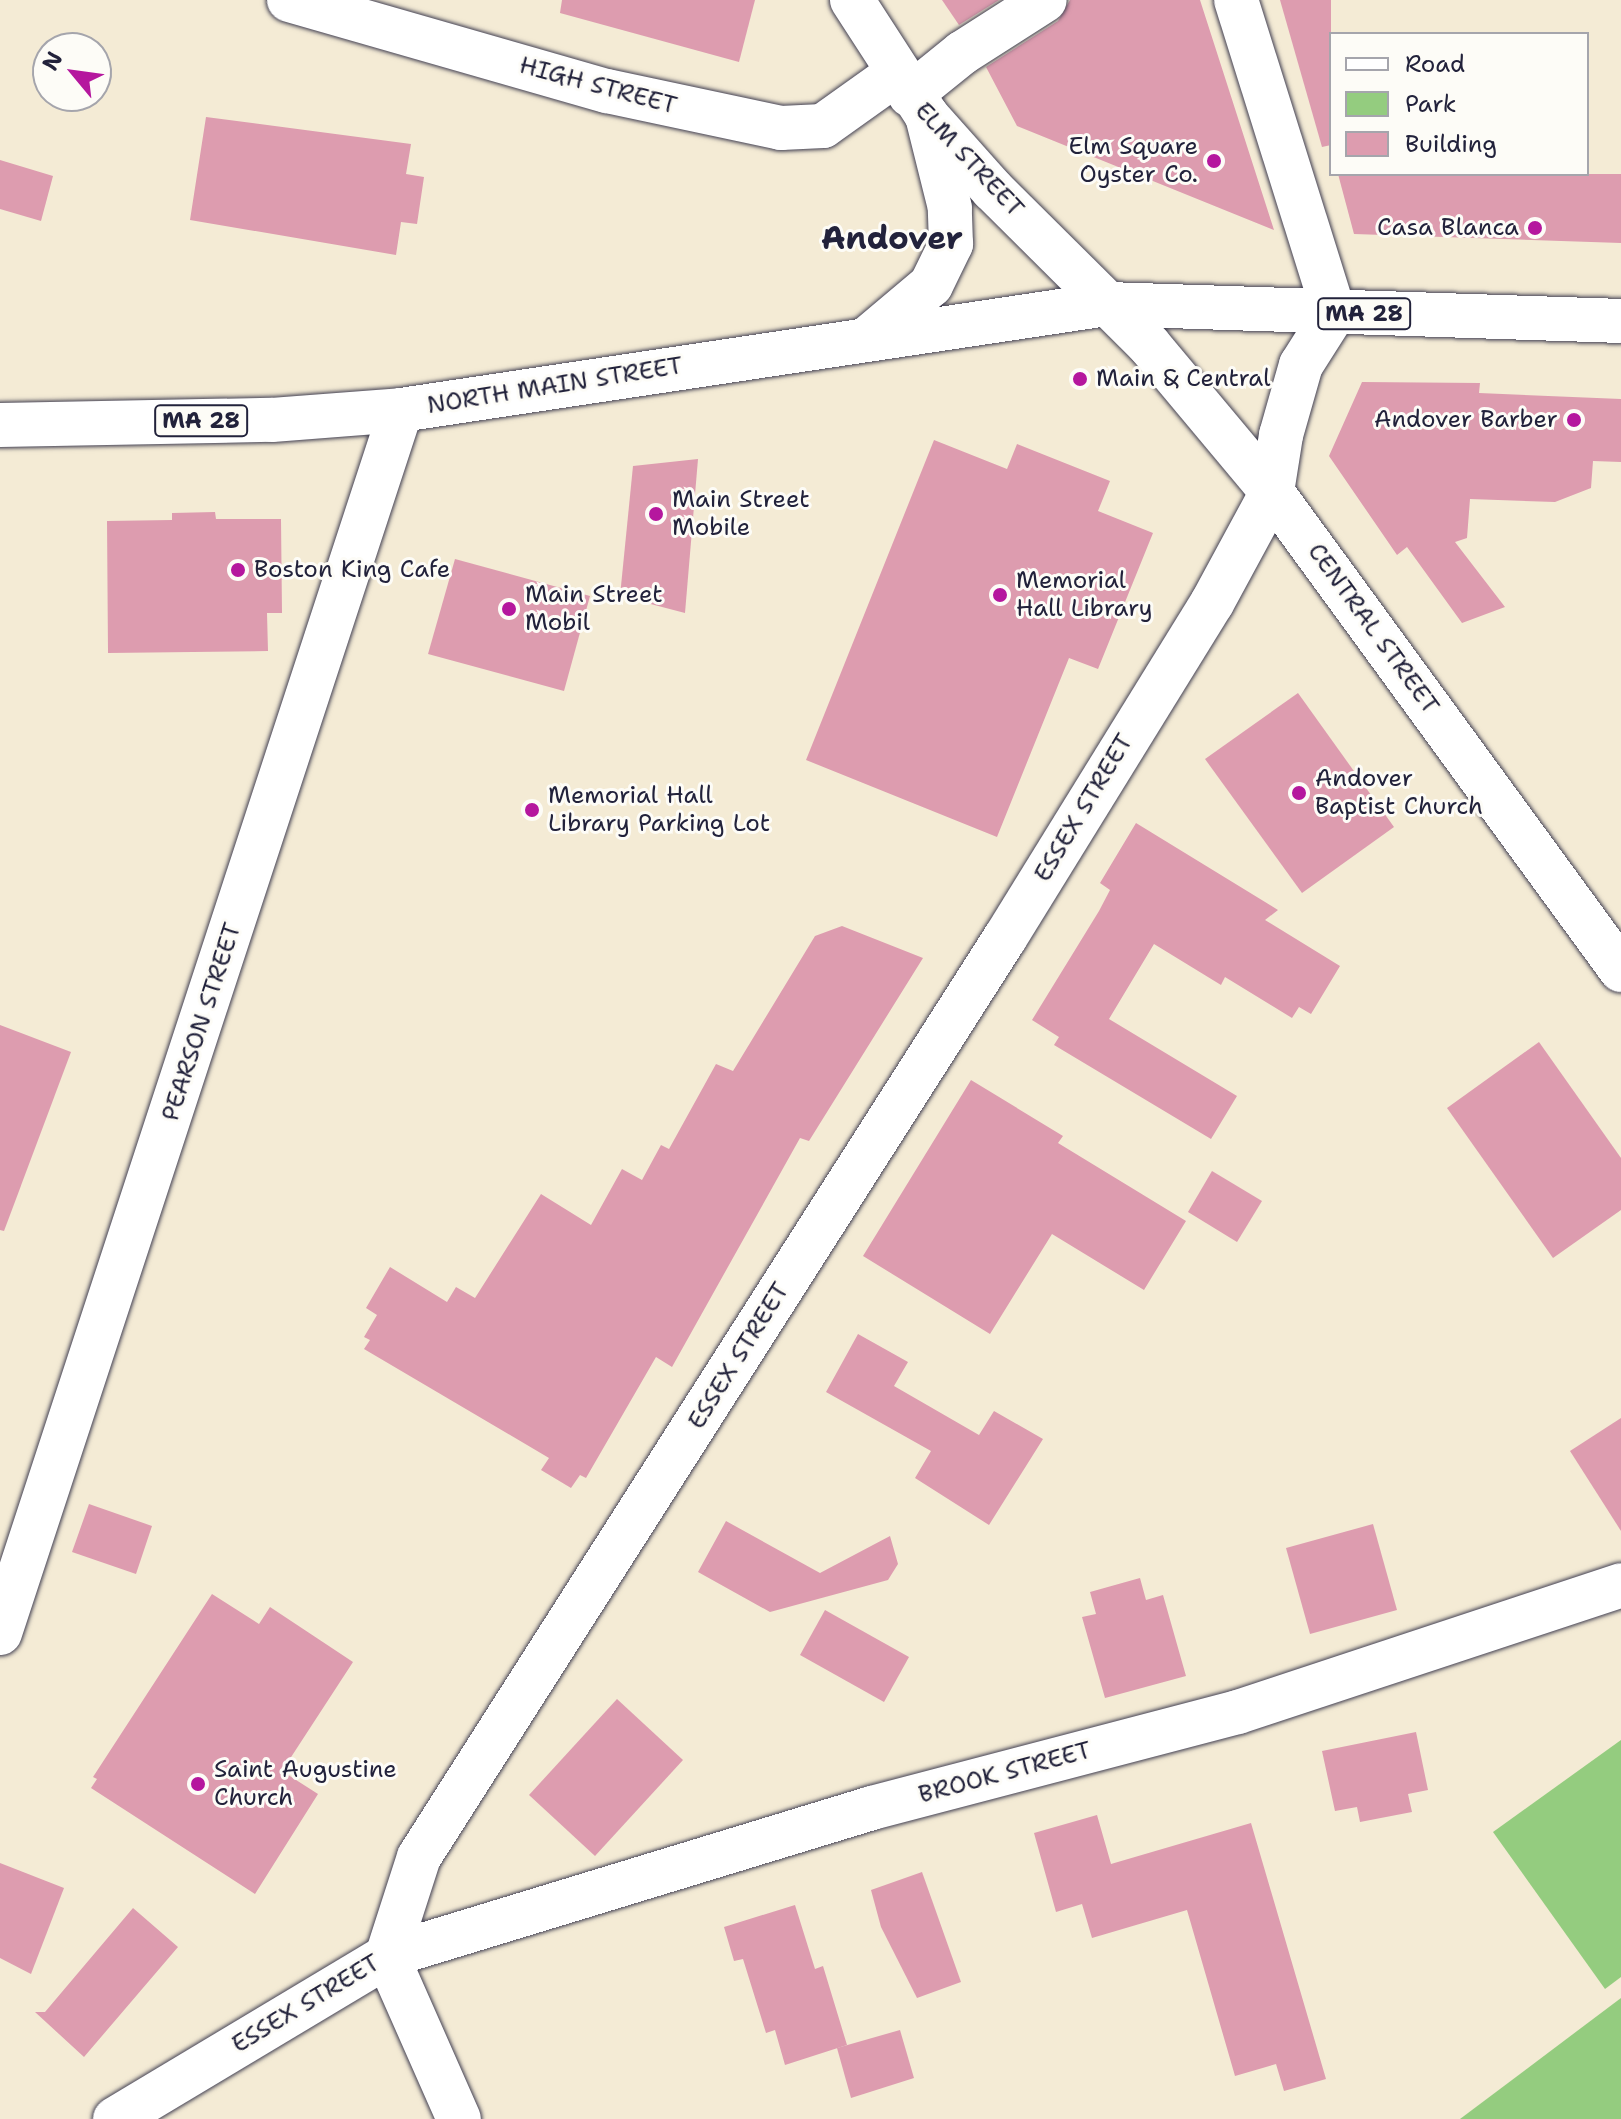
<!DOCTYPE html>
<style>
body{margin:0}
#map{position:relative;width:1621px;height:2119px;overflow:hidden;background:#f4ebd5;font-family:"Shantell Sans",sans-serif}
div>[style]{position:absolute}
.green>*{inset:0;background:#94cc7f}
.building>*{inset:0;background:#dd9caf}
.roads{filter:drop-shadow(0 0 2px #424052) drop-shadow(0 0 2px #424052)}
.minor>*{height:44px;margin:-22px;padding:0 22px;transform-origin:22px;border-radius:22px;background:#fff}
.secondary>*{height:44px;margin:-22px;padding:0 22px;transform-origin:22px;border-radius:22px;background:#fff}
.primary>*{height:44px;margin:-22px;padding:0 22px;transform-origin:22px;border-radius:22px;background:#fff}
.dots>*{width:22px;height:22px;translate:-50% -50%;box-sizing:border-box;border:4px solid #fdfcf7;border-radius:50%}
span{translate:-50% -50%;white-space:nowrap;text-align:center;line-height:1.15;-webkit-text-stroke:6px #fdfcf7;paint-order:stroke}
.shield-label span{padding:2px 6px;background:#fdfcf7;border:2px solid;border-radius:6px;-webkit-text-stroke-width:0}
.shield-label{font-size:22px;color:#22223b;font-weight:700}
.street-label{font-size:24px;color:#22223b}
.poi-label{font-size:24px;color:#22223b}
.right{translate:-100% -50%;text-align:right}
.left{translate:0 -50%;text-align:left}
.district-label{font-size:32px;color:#22223b;font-weight:700}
.legend{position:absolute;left:1329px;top:32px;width:260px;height:144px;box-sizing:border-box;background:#fdfcf7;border:2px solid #a5a5ac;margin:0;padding:10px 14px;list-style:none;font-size:24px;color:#22223b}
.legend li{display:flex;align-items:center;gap:16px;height:40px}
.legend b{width:40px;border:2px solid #a5a5ac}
.north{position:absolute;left:32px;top:32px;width:80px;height:80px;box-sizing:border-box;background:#fdfcf7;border:2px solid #a5a5ac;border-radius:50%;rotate:299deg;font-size:22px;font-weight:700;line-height:32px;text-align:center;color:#22223b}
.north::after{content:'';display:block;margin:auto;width:28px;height:36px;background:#b5179e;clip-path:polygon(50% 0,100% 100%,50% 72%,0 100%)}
</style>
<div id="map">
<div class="green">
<div style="clip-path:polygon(1621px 1740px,1621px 1977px,1605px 1989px,1493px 1832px)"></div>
<div style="clip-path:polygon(1621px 1998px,1621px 2119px,1460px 2119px)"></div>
</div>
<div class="building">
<div style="clip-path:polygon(562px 0,755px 0,739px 62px,560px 13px)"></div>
<div style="clip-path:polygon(942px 0,999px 0,959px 25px)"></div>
<div style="clip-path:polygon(1070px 0,1200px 0,1274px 230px,1017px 126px,986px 67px,1058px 21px)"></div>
<div style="clip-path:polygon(1280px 0,1331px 0,1331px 145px,1322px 147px)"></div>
<div style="clip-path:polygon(206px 117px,411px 144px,406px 174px,424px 177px,417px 224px,401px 222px,396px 255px,190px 220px)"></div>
<div style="clip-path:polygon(0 160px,53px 176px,41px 221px,0 209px)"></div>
<div style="clip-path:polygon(1338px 174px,1621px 174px,1621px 243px,1354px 234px)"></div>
<div style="clip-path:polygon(1362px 382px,1480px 383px,1479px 393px,1621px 399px,1621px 462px,1593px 461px,1591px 488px,1555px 502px,1470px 499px,1467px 538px,1455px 542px,1505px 607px,1462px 623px,1407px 547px,1397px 555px,1329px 456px)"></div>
<div style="clip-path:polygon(934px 440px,1007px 469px,1017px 444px,1110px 481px,1098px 511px,1153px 533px,1098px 669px,1069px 658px,997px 837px,806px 760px)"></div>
<div style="clip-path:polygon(698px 459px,685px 613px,620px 596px,633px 466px)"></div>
<div style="clip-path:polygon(215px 512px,216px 519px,281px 519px,282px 613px,267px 613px,268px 651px,108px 653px,107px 521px,172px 520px,172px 513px)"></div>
<div style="clip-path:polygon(455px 559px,590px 596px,564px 691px,428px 654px)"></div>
<div style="clip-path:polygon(1298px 693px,1394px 827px,1302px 893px,1205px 759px)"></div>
<div style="clip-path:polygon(1136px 823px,1278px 910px,1265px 920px,1340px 966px,1311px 1014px,1299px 1007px,1292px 1018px,1225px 977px,1221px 985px,1154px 944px,1109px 1019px,1237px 1096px,1211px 1139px,1054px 1045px,1059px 1037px,1032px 1020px,1099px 911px,1110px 890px,1100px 883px)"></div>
<div style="clip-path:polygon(842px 926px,923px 958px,809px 1141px,800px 1138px,672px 1367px,656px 1357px,586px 1478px,580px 1475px,571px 1488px,541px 1470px,549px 1458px,364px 1349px,370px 1340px,364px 1337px,377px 1315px,366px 1308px,390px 1267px,447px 1302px,456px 1287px,475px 1298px,541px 1194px,591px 1225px,622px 1169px,642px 1180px,661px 1145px,669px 1149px,716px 1064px,733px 1071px,815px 936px)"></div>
<div style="clip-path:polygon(0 1025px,71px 1052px,4px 1231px,0 1230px)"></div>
<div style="clip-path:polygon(1539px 1042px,1621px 1158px,1621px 1210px,1553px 1258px,1447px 1108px)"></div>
<div style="clip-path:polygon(971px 1080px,1063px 1136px,1058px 1143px,1186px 1221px,1144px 1290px,1052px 1234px,990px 1334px,863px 1256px)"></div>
<div style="clip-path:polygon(1212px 1171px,1262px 1201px,1237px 1242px,1188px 1212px)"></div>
<div style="clip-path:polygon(858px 1334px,908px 1362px,894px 1386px,979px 1435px,994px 1411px,1043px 1439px,989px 1525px,915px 1478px,931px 1451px,826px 1392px)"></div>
<div style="clip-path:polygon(1621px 1418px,1621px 1531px,1570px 1451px)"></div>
<div style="clip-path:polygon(89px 1504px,152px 1526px,136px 1574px,72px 1552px)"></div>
<div style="clip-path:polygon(726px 1521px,820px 1573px,890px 1536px,898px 1564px,888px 1580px,770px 1612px,698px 1572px)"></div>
<div style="clip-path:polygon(1373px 1524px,1397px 1610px,1310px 1634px,1286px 1548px)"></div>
<div style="clip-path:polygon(1140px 1578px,1146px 1600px,1163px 1595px,1186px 1676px,1105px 1698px,1082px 1617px,1096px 1614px,1090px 1592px)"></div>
<div style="clip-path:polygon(212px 1594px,259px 1624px,270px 1607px,353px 1662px,282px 1771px,318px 1794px,255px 1894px,91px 1788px,97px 1779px,93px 1777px)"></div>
<div style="clip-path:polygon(825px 1610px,909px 1657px,884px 1702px,800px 1655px)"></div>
<div style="clip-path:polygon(617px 1699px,683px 1760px,595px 1856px,529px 1795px)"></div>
<div style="clip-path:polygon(1416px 1732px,1428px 1790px,1408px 1794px,1412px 1812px,1360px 1822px,1357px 1807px,1335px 1811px,1322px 1751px)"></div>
<div style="clip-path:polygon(1097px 1815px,1111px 1864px,1251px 1823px,1326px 2079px,1284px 2091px,1276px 2064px,1235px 2076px,1187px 1910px,1092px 1938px,1082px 1904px,1056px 1912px,1034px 1833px)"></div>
<div style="clip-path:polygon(0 1863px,64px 1888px,31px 1974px,0 1958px)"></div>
<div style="clip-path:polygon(922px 1872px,961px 1982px,917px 1998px,881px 1927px,871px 1890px)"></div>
<div style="clip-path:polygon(795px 1905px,815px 1969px,823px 1966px,847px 2045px,785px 2065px,775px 2030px,766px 2033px,743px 1959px,734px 1961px,724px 1927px)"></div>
<div style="clip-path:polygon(133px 1908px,178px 1947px,84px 2057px,35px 2012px,45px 2012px)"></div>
<div style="clip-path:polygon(900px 2030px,914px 2078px,851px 2098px,837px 2048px)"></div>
</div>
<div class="roads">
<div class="minor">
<div style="left:1236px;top:0;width:328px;rotate:72.6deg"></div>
<div style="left:910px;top:95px;width:67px;rotate:-38.9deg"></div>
<div style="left:962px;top:53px;width:98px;rotate:-32.6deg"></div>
<div style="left:0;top:1633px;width:1287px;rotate:-71.85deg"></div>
<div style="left:387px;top:1956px;width:178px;rotate:66.2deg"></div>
</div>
<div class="secondary">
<div style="left:289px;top:0;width:331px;rotate:16deg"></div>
<div style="left:607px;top:91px;width:178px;rotate:12deg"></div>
<div style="left:781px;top:128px;width:42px;rotate:-2.7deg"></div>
<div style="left:823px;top:126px;width:90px;rotate:-35.5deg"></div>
<div style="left:852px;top:0;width:138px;rotate:57.1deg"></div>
<div style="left:927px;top:116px;width:99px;rotate:48.3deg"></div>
<div style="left:993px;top:190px;width:220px;rotate:44.8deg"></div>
<div style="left:1149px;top:345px;width:192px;rotate:50.1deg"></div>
<div style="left:1272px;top:492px;width:592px;rotate:53.87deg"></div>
<div style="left:387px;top:1956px;width:104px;rotate:-72.1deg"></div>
<div style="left:419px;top:1857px;width:1090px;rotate:-57.48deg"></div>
<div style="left:1005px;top:938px;width:394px;rotate:-58.3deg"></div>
<div style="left:1212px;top:603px;width:126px;rotate:-61.6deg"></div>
<div style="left:115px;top:2119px;width:317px;rotate:-30.9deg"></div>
<div style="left:387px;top:1956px;width:507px;rotate:-16.97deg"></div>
<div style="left:872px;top:1808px;width:378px;rotate:-14.7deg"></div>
<div style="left:1238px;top:1712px;width:404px;rotate:-18.3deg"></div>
</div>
<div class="primary">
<div style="left:869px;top:337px;width:81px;rotate:-40deg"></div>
<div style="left:931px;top:285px;width:46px;rotate:-64deg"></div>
<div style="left:951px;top:244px;width:36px;rotate:-92deg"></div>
<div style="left:950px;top:208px;width:95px;rotate:-104deg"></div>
<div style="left:0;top:425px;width:272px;rotate:-1.1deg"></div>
<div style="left:272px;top:420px;width:129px;rotate:-4.4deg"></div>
<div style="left:401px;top:410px;width:714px;rotate:-8.54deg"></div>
<div style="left:1107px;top:304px;width:514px;rotate:1.89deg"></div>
<div style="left:1272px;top:492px;width:58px;rotate:-81deg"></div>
<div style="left:1281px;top:435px;width:73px;rotate:-74.1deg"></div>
<div style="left:1301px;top:365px;width:62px;rotate:-57.6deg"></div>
</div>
</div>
<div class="dots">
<div style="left:1214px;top:161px;background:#b5179e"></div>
<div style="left:1535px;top:228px;background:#b5179e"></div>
<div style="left:1080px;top:379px;background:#b5179e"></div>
<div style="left:1574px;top:420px;background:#b5179e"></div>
<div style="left:656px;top:514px;background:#b5179e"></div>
<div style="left:238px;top:570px;background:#b5179e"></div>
<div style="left:1000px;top:595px;background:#b5179e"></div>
<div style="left:509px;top:609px;background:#b5179e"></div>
<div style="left:1299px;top:793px;background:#b5179e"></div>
<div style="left:532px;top:810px;background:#b5179e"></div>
<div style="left:198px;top:1784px;background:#b5179e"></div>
</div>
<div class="shield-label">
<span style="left:1364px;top:314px">MA 28</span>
<span style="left:201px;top:421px">MA 28</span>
</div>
<div class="street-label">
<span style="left:598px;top:86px;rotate:15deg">HIGH STREET</span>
<span style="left:969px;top:160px;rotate:47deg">ELM STREET</span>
<span style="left:555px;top:386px;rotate:-9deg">NORTH MAIN STREET</span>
<span style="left:1373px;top:629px;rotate:54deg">CENTRAL STREET</span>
<span style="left:1084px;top:808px;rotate:-59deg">ESSEX STREET</span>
<span style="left:202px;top:1022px;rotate:-72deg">PEARSON STREET</span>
<span style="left:739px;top:1356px;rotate:-58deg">ESSEX STREET</span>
<span style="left:1005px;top:1773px;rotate:-15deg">BROOK STREET</span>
<span style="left:306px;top:2004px;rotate:-31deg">ESSEX STREET</span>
</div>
<div class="poi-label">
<span class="right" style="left:1198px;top:161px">Elm Square<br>Oyster Co.</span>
<span class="right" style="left:1519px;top:228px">Casa Blanca</span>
<span class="left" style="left:1096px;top:379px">Main &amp; Central</span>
<span class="right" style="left:1558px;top:420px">Andover Barber</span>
<span class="left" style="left:672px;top:514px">Main Street<br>Mobile</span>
<span class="left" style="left:254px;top:570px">Boston King Cafe</span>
<span class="left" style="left:1016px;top:595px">Memorial<br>Hall Library</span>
<span class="left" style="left:525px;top:609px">Main Street<br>Mobil</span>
<span class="left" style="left:1315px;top:793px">Andover<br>Baptist Church</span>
<span class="left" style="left:548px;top:810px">Memorial Hall<br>Library Parking Lot</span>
<span class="left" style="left:214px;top:1784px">Saint Augustine<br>Church</span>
</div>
<div class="district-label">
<span style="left:892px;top:238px">Andover</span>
</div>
<ul class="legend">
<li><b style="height:10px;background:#fff"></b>Road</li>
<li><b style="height:22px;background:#94cc7f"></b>Park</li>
<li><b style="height:22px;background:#dd9caf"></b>Building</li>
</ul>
<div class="north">N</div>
</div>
